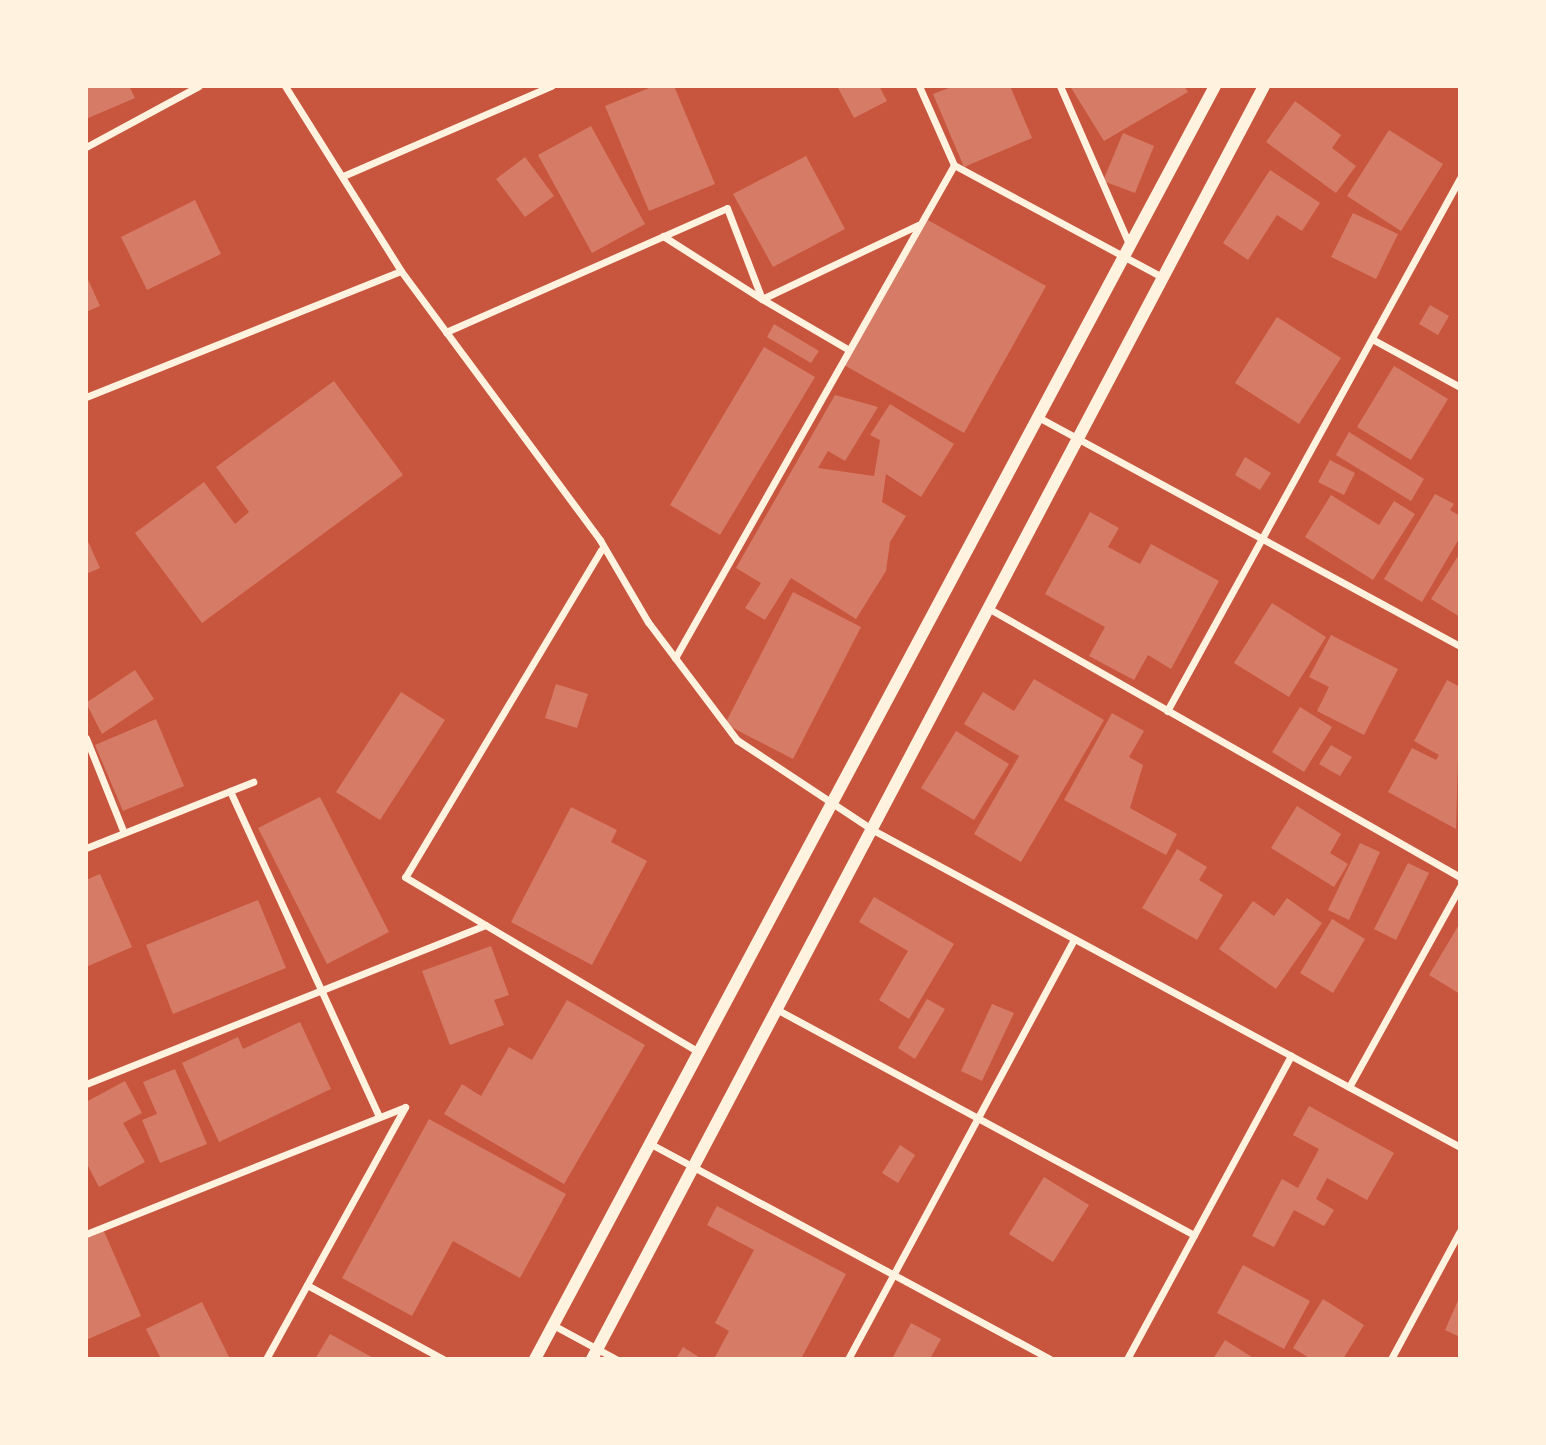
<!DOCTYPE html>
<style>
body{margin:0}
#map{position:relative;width:1546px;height:1445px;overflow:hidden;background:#c8553d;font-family:"Space Grotesk",sans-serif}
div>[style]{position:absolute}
.building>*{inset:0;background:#d67c66}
.minor>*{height:7px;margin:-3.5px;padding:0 3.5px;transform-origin:3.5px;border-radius:3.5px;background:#fff3e0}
.tertiary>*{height:12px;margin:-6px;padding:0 6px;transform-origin:6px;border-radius:6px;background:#fff3e0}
span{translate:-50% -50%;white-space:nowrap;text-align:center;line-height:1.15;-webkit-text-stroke:7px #fff3e0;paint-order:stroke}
.frame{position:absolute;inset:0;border:88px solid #fff3e0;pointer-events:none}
</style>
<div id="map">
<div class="building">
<div style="clip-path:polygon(86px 86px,129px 86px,135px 98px,86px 119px)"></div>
<div style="clip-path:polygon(654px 86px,674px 86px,715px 184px,649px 211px,605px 106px)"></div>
<div style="clip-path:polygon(837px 86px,879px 86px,887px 101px,854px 118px)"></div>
<div style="clip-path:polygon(954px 86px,1010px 86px,1032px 138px,964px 167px,933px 94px)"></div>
<div style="clip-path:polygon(1070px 86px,1184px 86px,1188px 92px,1104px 141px)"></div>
<div style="clip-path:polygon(1295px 101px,1341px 135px,1332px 148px,1356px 166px,1336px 193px,1266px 142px)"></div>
<div style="clip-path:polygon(591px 126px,645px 224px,592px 253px,538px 155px)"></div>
<div style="clip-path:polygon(1389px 130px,1443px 164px,1401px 231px,1347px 196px)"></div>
<div style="clip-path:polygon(1123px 133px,1154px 146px,1135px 193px,1103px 181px)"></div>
<div style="clip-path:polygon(806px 156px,845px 229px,773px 267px,733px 194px)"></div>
<div style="clip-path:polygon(525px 157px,554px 196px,525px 217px,496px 179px)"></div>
<div style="clip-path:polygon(1270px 170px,1320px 203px,1302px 231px,1277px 215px,1248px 260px,1223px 243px)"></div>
<div style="clip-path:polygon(195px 200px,221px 254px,147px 290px,121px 237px)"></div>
<div style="clip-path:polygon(1353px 213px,1398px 234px,1376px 279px,1331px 257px)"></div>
<div style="clip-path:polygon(926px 219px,1046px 286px,964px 433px,844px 365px)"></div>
<div style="clip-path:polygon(86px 275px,100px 306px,86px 312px)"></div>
<div style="clip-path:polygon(1430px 305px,1449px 316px,1438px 335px,1419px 324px)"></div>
<div style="clip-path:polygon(1277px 317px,1341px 358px,1299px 424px,1235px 383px)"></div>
<div style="clip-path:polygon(774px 324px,819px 351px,811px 363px,767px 337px)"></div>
<div style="clip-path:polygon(764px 347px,815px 377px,720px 535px,670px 505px)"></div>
<div style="clip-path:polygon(1394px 366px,1448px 399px,1411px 460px,1357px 427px)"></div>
<div style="clip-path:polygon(334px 381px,403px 475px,202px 623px,135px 533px,204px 482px,235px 524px,249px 512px,216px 467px)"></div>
<div style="clip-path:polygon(835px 395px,878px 407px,845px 461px,828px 451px,818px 468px,874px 476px,880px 440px,870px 435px,890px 404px,954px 444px,921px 497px,886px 474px,882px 502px,906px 516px,890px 542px,886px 571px,856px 619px,791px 578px,765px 620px,745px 608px,761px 583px,736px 568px)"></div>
<div style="clip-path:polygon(1349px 432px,1424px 479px,1411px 501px,1336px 455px)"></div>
<div style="clip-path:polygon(1245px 457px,1271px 473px,1260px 490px,1235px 475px)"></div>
<div style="clip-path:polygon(1330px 460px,1355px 473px,1344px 495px,1318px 482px)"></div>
<div style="clip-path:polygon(1435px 494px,1454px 504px,1450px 510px,1460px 516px,1460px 537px,1422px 602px,1384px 579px)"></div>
<div style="clip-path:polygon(1331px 495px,1379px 525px,1394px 501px,1415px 514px,1373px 580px,1305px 537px)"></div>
<div style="clip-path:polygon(1090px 512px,1119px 528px,1108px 547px,1140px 564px,1151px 544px,1219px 581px,1171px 669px,1148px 655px,1134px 680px,1089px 656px,1105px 627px,1045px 594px)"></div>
<div style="clip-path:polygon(86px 537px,100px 568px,86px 574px)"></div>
<div style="clip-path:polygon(1460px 553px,1460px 617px,1431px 599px)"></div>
<div style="clip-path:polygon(793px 592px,861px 627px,793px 759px,725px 724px)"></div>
<div style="clip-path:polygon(1272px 603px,1326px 637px,1289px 697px,1234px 663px)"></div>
<div style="clip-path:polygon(1331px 635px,1398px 669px,1364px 735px,1317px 711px,1329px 687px,1309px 677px)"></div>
<div style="clip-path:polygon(135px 670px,154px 699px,102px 734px,86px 703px)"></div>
<div style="clip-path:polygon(1034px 679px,1104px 720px,1021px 862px,974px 834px,1019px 756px,964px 724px,983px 692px,1014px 711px)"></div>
<div style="clip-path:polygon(1447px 680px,1460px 687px,1456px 829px,1388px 792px,1412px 748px,1436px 760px,1439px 755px,1414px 741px)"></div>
<div style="clip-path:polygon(556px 684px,588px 694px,577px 728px,545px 718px)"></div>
<div style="clip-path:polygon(401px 692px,445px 720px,380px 820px,336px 792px)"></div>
<div style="clip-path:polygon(1300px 707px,1332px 727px,1304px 772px,1272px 752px)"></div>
<div style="clip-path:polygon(1112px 713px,1144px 731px,1129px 757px,1143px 765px,1130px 808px,1177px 834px,1166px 855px,1064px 800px)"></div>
<div style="clip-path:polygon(156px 719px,184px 786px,123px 811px,95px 745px)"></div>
<div style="clip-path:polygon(956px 731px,1009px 764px,974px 820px,921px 788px)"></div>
<div style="clip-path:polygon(1331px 745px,1352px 757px,1340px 776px,1319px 764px)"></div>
<div style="clip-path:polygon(320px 797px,389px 932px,327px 964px,258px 828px)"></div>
<div style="clip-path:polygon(1297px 806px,1341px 834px,1330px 853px,1348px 864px,1334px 887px,1271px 848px)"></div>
<div style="clip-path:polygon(571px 807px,617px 830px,611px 842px,647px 861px,592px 965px,511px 922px)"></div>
<div style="clip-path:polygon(1360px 843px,1380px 852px,1349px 920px,1328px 910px)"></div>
<div style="clip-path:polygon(1177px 849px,1207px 867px,1199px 880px,1223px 895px,1197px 940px,1142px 908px)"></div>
<div style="clip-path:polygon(1408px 863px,1429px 873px,1396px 940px,1374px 929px)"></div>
<div style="clip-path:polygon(100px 874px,132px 947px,86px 967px,86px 880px)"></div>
<div style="clip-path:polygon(874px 897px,954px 944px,909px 1019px,879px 1000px,908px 951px,859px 922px)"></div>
<div style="clip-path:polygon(1287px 898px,1322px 923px,1276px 989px,1219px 949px,1253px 901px,1274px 916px)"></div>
<div style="clip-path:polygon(258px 900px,286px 968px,173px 1014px,146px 945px)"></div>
<div style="clip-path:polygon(1332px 919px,1365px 939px,1333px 993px,1300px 973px)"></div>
<div style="clip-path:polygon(1460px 923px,1460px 994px,1429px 975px)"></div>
<div style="clip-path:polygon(491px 946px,509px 995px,494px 1000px,504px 1025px,450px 1045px,422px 971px)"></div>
<div style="clip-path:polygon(927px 999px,945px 1009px,915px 1059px,898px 1048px)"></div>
<div style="clip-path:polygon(567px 1000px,645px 1045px,564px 1184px,444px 1114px,462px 1084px,481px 1096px,509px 1047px,532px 1060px)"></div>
<div style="clip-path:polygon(992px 1004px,1014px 1013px,982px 1081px,961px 1071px)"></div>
<div style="clip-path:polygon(300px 1022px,331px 1089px,219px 1142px,182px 1063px,238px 1037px,243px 1049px)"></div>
<div style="clip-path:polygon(175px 1069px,207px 1144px,160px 1163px,142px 1120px,157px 1114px,143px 1082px)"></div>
<div style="clip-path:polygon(125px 1081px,142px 1113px,123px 1123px,145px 1162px,99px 1187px,86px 1162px,86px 1102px)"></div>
<div style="clip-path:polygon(1309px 1106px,1394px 1153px,1367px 1200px,1327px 1178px,1316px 1199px,1334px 1210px,1324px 1226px,1294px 1210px,1274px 1247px,1252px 1236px,1282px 1179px,1298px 1188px,1319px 1149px,1293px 1135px)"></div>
<div style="clip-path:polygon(429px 1119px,566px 1194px,520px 1278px,453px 1241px,412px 1316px,342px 1278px)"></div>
<div style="clip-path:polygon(900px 1145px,915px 1155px,898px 1183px,882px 1173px)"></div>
<div style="clip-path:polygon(1044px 1177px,1089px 1205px,1053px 1262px,1009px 1234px)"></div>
<div style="clip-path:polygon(717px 1206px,846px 1274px,801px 1359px,714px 1359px,729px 1331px,715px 1323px,754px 1250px,707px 1225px)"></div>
<div style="clip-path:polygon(103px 1229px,141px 1316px,86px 1340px,86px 1237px)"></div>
<div style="clip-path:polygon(1243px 1265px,1310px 1301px,1284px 1349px,1217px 1313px)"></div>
<div style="clip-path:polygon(1460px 1296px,1460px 1337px,1445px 1330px)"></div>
<div style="clip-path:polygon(1323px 1299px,1364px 1325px,1343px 1359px,1311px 1359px,1293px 1348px)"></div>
<div style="clip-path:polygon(202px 1302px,230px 1359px,161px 1359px,146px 1329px)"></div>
<div style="clip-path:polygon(911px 1323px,941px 1339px,930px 1359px,892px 1359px)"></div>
<div style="clip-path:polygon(330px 1334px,375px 1359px,315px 1359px)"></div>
<div style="clip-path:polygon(1225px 1340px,1255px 1359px,1213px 1359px)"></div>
<div style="clip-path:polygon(683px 1347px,702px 1359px,676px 1359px)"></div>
</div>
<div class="minor">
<div style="left:285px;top:86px;width:218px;rotate:57.9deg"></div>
<div style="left:401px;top:271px;width:335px;rotate:53.5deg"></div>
<div style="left:600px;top:540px;width:95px;rotate:59.7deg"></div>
<div style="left:648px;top:622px;width:148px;rotate:53deg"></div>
<div style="left:737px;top:740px;width:163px;rotate:33.5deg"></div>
<div style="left:873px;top:830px;width:667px;rotate:28.37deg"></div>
<div style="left:919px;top:86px;width:86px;rotate:66.1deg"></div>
<div style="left:954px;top:165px;width:236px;rotate:28.3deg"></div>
<div style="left:1060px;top:86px;width:172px;rotate:66.4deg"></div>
<div style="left:86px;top:147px;width:128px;rotate:-28.4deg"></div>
<div style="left:343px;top:176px;width:227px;rotate:-23.4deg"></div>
<div style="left:663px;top:236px;width:117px;rotate:32.5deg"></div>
<div style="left:762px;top:299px;width:173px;rotate:-25.4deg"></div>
<div style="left:446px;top:332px;width:307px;rotate:-23.8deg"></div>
<div style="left:727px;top:208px;width:97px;rotate:69deg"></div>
<div style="left:762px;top:299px;width:97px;rotate:30.3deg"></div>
<div style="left:1372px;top:339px;width:100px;rotate:28.6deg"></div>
<div style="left:86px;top:397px;width:339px;rotate:-21.8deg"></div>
<div style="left:1038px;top:417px;width:480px;rotate:28.5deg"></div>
<div style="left:601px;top:550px;width:381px;rotate:120.9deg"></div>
<div style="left:405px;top:877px;width:340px;rotate:30.8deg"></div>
<div style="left:988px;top:608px;width:543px;rotate:29.68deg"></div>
<div style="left:675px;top:658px;width:566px;rotate:-60.49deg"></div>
<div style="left:1167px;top:711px;width:608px;rotate:-61.2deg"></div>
<div style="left:86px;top:738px;width:102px;rotate:68.2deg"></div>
<div style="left:230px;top:791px;width:358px;rotate:65.4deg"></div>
<div style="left:86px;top:848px;width:180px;rotate:-21.6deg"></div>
<div style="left:778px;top:1010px;width:473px;rotate:28.4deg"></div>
<div style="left:86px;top:1084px;width:430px;rotate:-21.7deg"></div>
<div style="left:1349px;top:1087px;width:229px;rotate:-61deg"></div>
<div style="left:649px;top:1143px;width:455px;rotate:28.3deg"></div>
<div style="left:86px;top:1234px;width:343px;rotate:-21.7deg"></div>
<div style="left:307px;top:1285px;width:155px;rotate:28.6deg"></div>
<div style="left:553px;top:1325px;width:72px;rotate:28.4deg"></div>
<div style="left:266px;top:1359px;width:288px;rotate:-61.1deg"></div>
<div style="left:848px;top:1359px;width:477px;rotate:-61.7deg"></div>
<div style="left:1127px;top:1359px;width:345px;rotate:-61.6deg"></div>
<div style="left:1391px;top:1359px;width:145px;rotate:-61.7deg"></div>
</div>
<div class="tertiary">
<div style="left:535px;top:1359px;width:1443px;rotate:-61.89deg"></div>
<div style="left:592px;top:1359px;width:1439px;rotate:-62.17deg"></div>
</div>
<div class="frame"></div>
</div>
